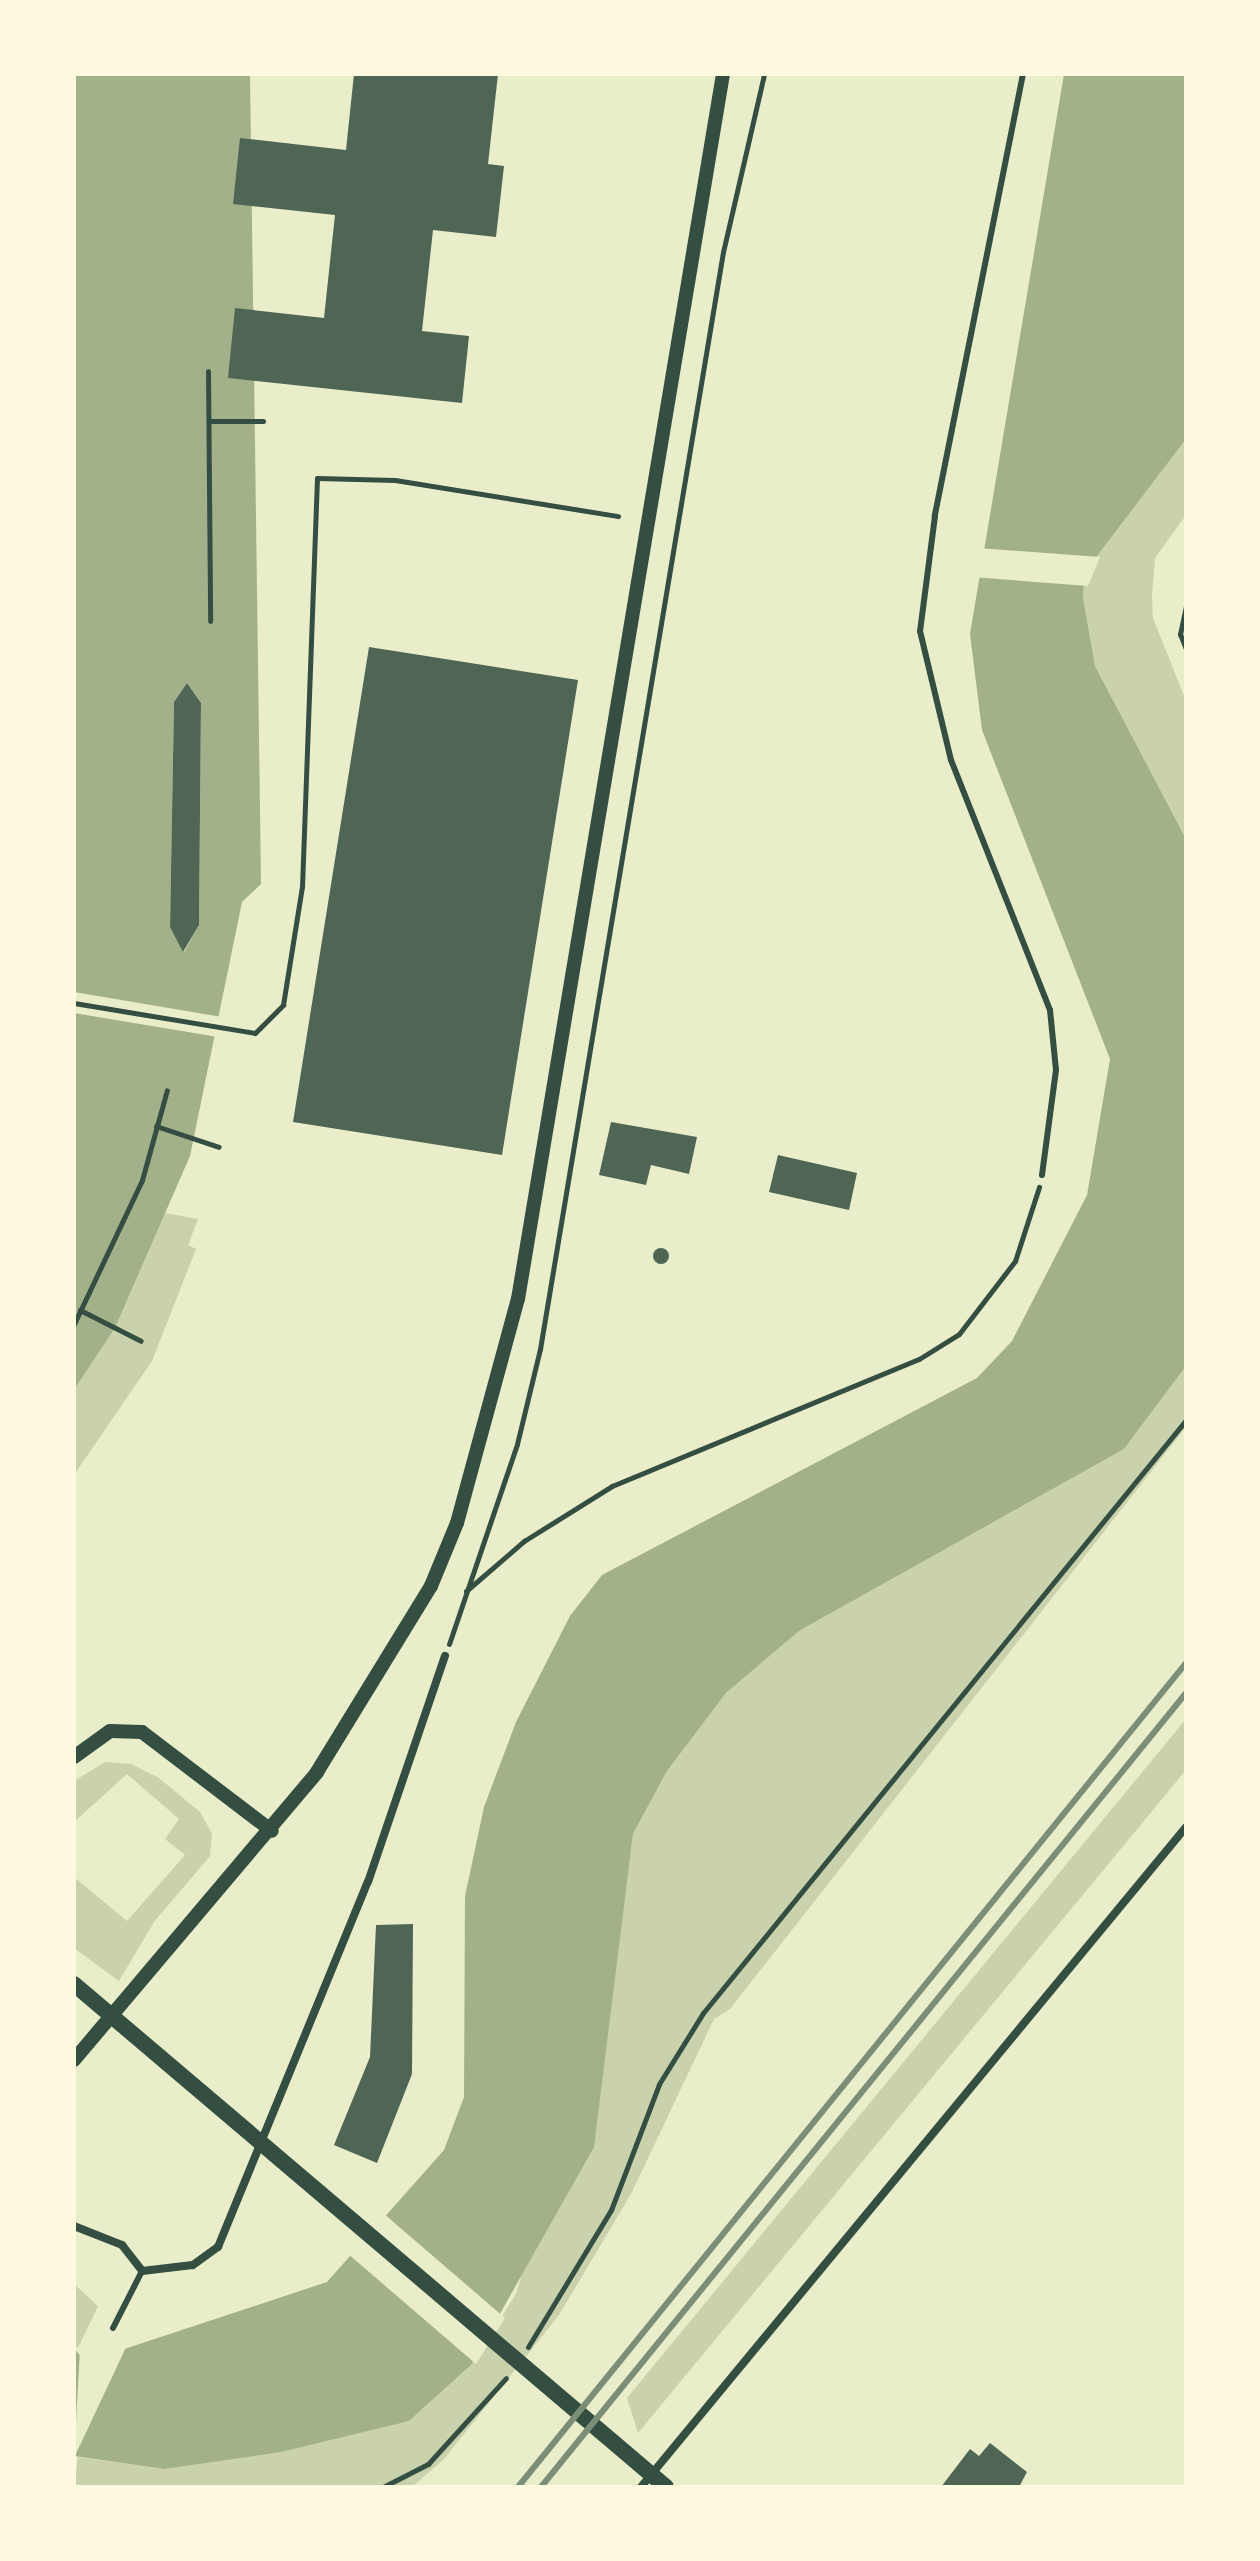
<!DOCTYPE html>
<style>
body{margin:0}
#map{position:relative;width:1260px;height:2561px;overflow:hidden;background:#e9edc9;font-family:Signika,sans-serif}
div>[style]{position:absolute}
.green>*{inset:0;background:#cad2ad}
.water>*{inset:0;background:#a3b18a}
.pier>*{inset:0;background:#e9edc9}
.building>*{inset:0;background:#4f6655}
.round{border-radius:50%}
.path>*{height:5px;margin:-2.5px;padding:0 2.5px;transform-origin:2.5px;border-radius:2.5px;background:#344e41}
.service>*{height:6px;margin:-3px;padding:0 3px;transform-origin:3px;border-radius:3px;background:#344e41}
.minor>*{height:8px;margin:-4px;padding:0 4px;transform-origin:4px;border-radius:4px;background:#344e41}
.tertiary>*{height:14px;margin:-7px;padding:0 7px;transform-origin:7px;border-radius:7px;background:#344e41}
.secondary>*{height:16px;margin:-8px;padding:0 8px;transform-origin:8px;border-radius:8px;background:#344e41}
.rail>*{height:6px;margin:-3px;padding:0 3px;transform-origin:3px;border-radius:3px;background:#7c8e77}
span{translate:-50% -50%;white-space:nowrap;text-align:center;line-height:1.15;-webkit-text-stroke:6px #fefae0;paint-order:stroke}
.frame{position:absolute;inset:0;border:76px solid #fefae0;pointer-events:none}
</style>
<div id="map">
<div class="green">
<div style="clip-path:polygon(1186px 439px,1186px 515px,1155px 558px,1152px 595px,1153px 618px,1186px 701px,1186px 839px,1095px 666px,1083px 597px,1085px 572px)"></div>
<div style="clip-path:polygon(165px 1213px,198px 1219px,188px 1245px,196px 1249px,152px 1361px,74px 1475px,74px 1390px,115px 1328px)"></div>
<div style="clip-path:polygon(1186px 1366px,1186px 1427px,730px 2009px,714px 2019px,631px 2194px,559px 2315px,444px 2459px,412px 2487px,74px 2487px,78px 2457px,164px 2469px,409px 2421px,471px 2365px,516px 2294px,617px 1955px,633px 1834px,667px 1771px,726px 1693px,799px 1631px,1124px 1449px)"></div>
<div style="clip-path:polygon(1186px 1719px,1186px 1770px,638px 2433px,627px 2398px)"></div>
<div style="clip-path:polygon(105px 1762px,131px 1764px,159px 1778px,200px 1812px,212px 1834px,210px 1856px,154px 1922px,119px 1981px,74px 1948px,74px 1877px,127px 1921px,185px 1855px,165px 1839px,179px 1819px,127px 1774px,74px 1822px,74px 1781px)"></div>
<div style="clip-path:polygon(74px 2284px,98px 2306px,78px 2348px,74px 2344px)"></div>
</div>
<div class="water">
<div style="clip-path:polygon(evenodd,74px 74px,250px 74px,261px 884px,242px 902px,190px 1156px,115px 1328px,74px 1390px,74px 74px,187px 683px,201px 703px,199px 925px,184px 952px,170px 927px,174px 702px,187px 683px)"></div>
<div style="clip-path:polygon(1064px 74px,1186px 74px,1186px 439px,1085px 572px,1083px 597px,1095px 666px,1186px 839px,1186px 1366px,1124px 1449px,799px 1631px,726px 1693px,667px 1771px,633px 1834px,594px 2147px,471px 2365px,409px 2421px,281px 2452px,164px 2469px,74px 2456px,74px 2348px,85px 2362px,327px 2282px,444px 2150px,464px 2097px,465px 1896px,484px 1807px,516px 1722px,570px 1616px,602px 1575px,977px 1378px,1012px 1341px,1087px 1195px,1110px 1059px,982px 730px,970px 634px)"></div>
</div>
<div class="pier">
<div style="clip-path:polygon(977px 548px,1100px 557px,1088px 586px,972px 577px)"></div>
<div style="clip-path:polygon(74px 992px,222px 1017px,218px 1037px,74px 1013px)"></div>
<div style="clip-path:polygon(383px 2213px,505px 2318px,476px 2364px,347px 2253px)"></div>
<div style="clip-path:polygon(128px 2343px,74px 2458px,80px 2349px,86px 2357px)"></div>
</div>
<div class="building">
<div style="clip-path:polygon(354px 74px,498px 74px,488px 164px,504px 166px,496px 237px,433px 230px,422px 331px,469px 336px,462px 403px,228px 378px,235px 308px,324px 318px,335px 215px,233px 204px,240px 138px,346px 150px)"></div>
<div style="clip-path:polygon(369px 647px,578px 680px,502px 1155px,293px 1122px)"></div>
<div style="clip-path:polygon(187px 683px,201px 703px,199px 925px,183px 952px,170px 927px,174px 702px)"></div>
<div style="clip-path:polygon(611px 1122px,697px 1137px,689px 1174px,651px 1165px,646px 1185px,599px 1175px)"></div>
<div style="clip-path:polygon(778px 1155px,857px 1173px,849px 1210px,769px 1192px)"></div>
<div class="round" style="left:653px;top:1248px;width:16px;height:16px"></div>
<div style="clip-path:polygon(413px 1924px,412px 2074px,377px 2163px,334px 2145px,370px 2057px,376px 1925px)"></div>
<div style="clip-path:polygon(990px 2443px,1027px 2472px,1019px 2487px,941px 2487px,970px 2449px,979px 2456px)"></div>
</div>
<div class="path">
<div style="left:208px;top:371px;width:250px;rotate:89.5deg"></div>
<div style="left:209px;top:421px;width:54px"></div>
<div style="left:1186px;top:606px;width:29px;rotate:102deg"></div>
<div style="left:1180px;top:634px;width:16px;rotate:68deg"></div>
<div style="left:74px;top:1003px;width:183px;rotate:9.4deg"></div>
<div style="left:255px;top:1033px;width:40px;rotate:-45deg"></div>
<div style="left:283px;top:1005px;width:120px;rotate:-80.9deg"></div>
<div style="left:302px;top:887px;width:409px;rotate:-87.9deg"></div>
<div style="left:317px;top:478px;width:78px;rotate:1.5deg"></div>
<div style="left:395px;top:480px;width:226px;rotate:9.2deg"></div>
<div style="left:156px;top:1126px;width:66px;rotate:18.4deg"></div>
<div style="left:80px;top:1310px;width:68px;rotate:26.9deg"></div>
<div style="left:74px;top:1324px;width:159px;rotate:-64.7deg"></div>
<div style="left:142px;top:1180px;width:93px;rotate:-74.5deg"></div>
<div style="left:466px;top:1591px;width:77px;rotate:-40.8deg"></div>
<div style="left:524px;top:1541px;width:104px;rotate:-32deg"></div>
<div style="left:612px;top:1486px;width:332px;rotate:-22.5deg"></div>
<div style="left:919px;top:1359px;width:47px;rotate:-32deg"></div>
<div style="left:959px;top:1334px;width:92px;rotate:-52.5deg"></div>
<div style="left:1015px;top:1261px;width:78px;rotate:-72deg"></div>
<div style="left:449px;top:1644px;width:211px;rotate:-71.2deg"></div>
<div style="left:517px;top:1444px;width:98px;rotate:-76.4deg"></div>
<div style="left:540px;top:1349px;width:1112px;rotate:-80.53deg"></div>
<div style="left:723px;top:252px;width:183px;rotate:-77deg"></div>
<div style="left:528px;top:2347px;width:160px;rotate:-58.8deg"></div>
<div style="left:611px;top:2210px;width:135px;rotate:-69.1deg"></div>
<div style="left:659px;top:2084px;width:84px;rotate:-58.2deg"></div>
<div style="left:703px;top:2013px;width:765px;rotate:-50.84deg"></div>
<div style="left:383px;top:2487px;width:51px;rotate:-27.1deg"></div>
<div style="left:428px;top:2464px;width:116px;rotate:-47.8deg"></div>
</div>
<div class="service">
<div style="left:1023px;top:74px;width:451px;rotate:101.3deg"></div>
<div style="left:935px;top:516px;width:116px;rotate:97.4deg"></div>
<div style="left:920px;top:631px;width:133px;rotate:76.5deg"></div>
<div style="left:951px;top:760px;width:269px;rotate:68.4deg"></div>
<div style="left:1050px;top:1010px;width:60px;rotate:84.3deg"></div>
<div style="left:1056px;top:1070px;width:106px;rotate:97.6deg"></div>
<div style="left:113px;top:2328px;width:64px;rotate:-63deg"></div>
</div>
<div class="minor">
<div style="left:74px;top:2226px;width:52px;rotate:21.6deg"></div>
<div style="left:122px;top:2245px;width:33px;rotate:52deg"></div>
<div style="left:142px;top:2271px;width:51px;rotate:-6.7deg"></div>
<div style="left:193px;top:2265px;width:31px;rotate:-36deg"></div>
<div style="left:218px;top:2247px;width:395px;rotate:-67.7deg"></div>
<div style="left:368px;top:1882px;width:239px;rotate:-71.2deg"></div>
<div style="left:641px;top:2487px;width:856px;rotate:-50.45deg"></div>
</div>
<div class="tertiary">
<div style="left:74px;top:1757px;width:44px;rotate:-35.8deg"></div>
<div style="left:110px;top:1731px;width:32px;rotate:2deg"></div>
<div style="left:142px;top:1732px;width:163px;rotate:37.3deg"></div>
<div style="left:74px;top:2060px;width:377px;rotate:-49.8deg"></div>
<div style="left:317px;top:1772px;width:218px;rotate:-58.5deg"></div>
<div style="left:431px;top:1586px;width:68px;rotate:-67.6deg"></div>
<div style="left:457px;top:1523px;width:232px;rotate:-74.8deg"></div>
<div style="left:518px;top:1299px;width:1242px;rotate:-80.5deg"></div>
</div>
<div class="secondary">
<div style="left:74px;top:1984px;width:777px;rotate:40.35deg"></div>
</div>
<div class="rail">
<div style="left:518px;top:2487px;width:1061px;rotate:-50.97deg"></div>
<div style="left:541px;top:2487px;width:1023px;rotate:-50.91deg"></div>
</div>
<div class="frame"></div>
</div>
